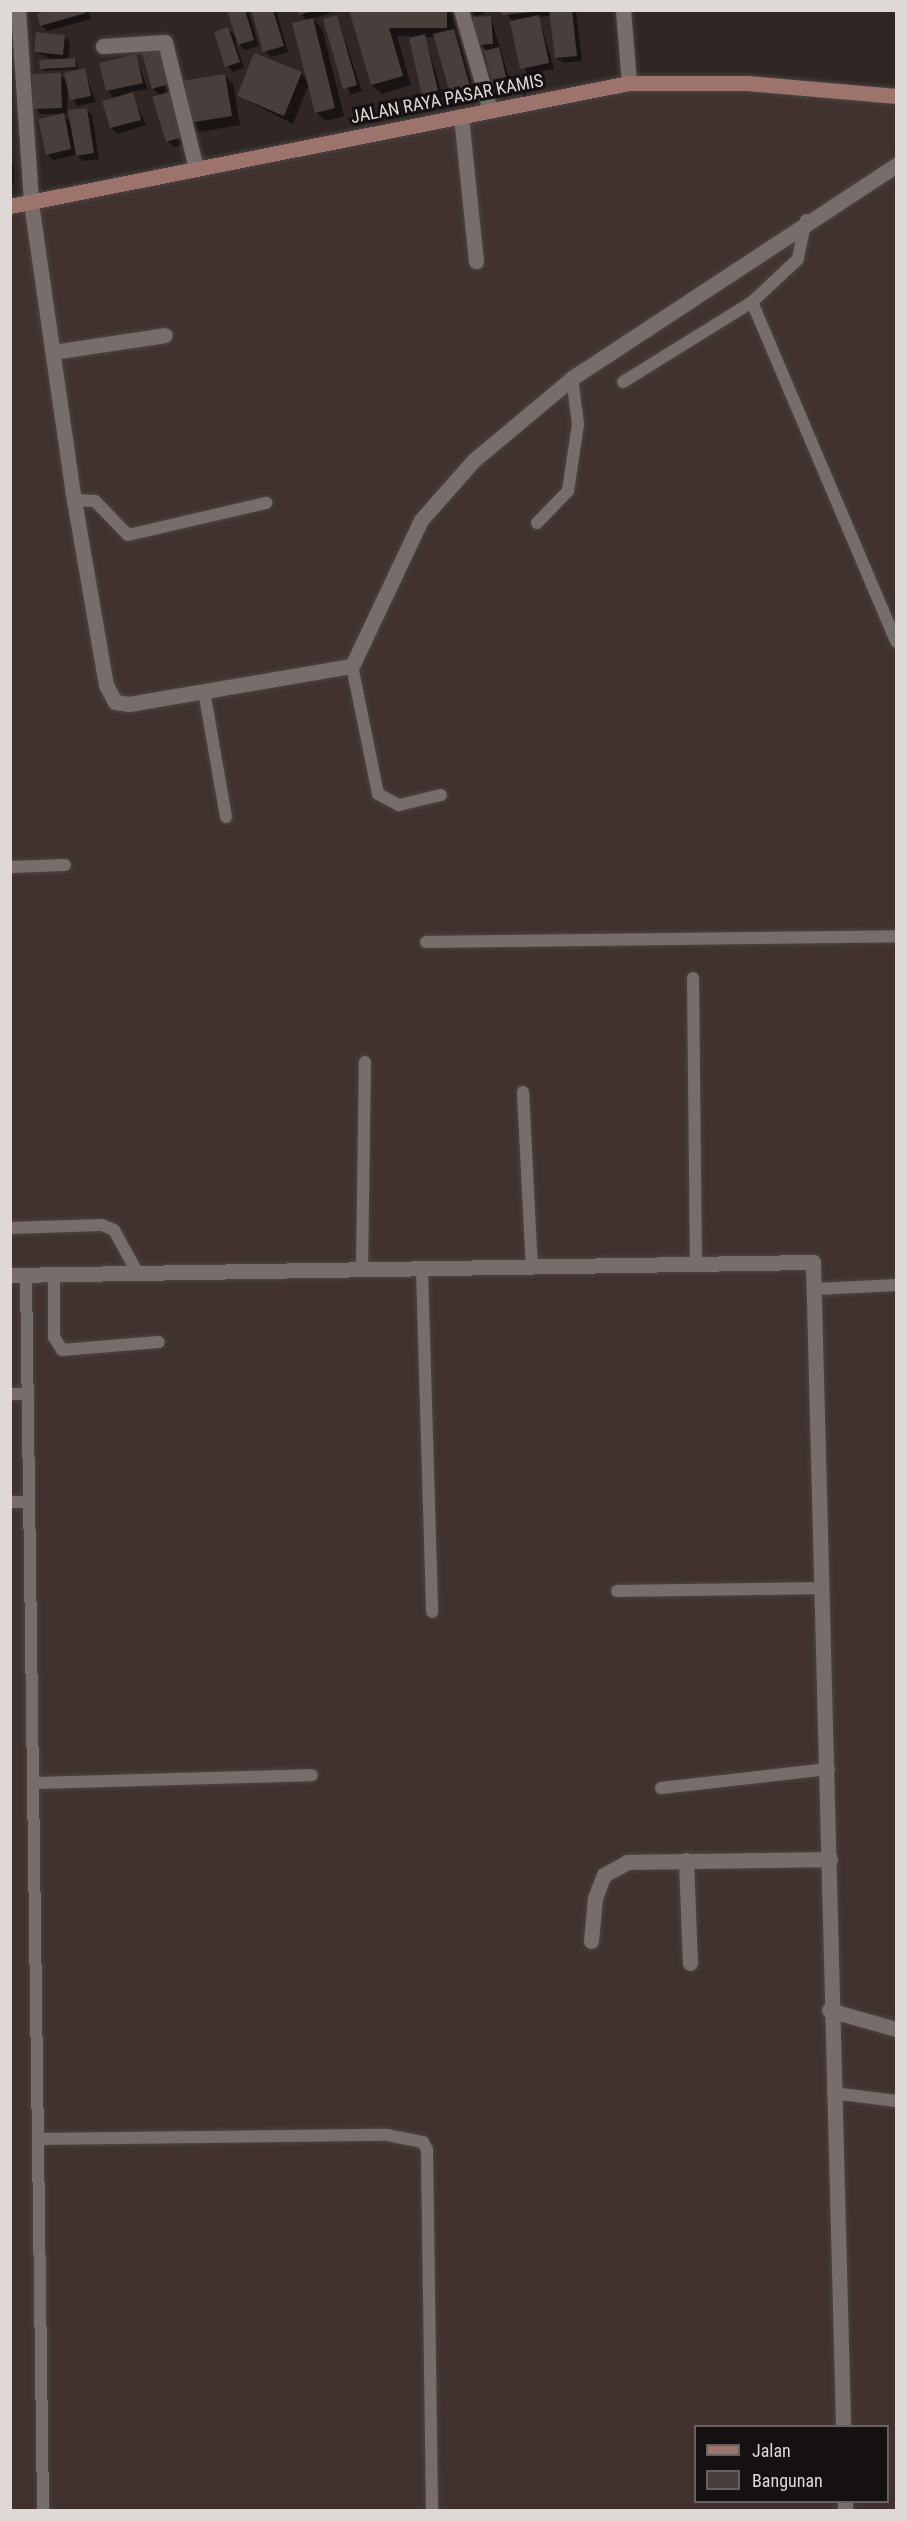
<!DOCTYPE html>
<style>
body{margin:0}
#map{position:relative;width:907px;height:2521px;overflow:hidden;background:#302725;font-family:"Roboto Condensed",sans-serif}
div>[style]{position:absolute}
.built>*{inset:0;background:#41322f}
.shadow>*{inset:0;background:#0007}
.building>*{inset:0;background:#483f3d}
.roads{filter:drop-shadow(0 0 2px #4b4442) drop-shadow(0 0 2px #4b4442)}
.service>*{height:12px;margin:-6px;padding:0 6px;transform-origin:6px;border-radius:6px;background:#776d6b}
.minor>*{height:15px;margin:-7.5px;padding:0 7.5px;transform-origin:7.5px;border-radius:7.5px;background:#776d6b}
.secondary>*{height:15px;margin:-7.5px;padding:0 7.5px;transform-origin:7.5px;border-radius:7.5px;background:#9d746c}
span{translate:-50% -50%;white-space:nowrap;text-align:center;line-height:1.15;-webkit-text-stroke:6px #151110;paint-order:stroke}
.street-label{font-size:18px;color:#ded8d7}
.frame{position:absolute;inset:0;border:12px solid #ded8d7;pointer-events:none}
.legend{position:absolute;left:694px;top:2425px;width:195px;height:78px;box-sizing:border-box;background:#151110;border:2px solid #656160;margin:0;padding:8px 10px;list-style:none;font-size:18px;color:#ded8d7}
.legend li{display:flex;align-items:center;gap:12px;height:30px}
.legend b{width:30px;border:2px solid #656160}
</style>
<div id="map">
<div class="built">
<div style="clip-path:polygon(evenodd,636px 89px,802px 90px,896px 105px,896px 2510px,11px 2510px,11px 215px,636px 89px,696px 2426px,888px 2426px,888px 2502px,696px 2502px,696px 2426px)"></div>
</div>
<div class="shadow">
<div style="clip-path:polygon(47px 10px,88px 10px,91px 19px,47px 31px,41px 25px)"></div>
<div style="clip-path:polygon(228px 10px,248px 10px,259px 46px,245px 50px,235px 40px,244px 68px,233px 72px,227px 66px,228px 29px,238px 39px)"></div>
<div style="clip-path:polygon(252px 10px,276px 10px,288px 52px,271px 57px,265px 51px)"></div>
<div style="clip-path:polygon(299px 10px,339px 10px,312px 19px,322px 28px,344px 116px,326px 121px,316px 112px,309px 84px,293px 124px,238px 96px,301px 73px,309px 81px,307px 21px)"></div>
<div style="clip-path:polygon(352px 10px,452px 10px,477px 100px,459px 105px,453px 99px,436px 37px,425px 37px,443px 97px,429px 101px,423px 95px,417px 37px,397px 36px,411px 85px,382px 94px,372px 85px)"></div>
<div style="clip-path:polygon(463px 10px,483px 10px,484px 14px,469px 17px)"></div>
<div style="clip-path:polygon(503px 10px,576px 10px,582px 61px,563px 63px,557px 58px,552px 16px,539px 17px,554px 69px,527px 74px,512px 20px)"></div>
<div style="clip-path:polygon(337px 16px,362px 91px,350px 95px,325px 20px)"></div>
<div style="clip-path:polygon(491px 18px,513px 91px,501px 94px,486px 50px,477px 44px)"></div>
<div style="clip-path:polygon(64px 36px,70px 42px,68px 60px,77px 62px,78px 69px,44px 71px,51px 59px,35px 52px)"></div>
<div style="clip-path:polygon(160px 47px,192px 142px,173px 147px,167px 141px,160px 96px,153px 88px)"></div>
<div style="clip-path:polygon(135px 56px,148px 89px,131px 92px,146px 125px,117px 134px,111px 128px,115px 99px,107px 90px)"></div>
<div style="clip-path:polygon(84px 70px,96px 102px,77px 106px,68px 83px,67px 114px,41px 114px,35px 108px,60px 75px,68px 82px)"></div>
<div style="clip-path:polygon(224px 75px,233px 84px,240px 125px,199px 132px,189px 123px)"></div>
<div style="clip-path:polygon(86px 109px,92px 115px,99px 159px,83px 161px,76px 155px,53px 160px,47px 154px,63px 115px,72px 124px)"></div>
<div style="clip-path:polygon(10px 161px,13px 164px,14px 183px,10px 183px)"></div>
</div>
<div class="building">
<div style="clip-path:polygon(49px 10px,85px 10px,86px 13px,40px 26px,37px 14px)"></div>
<div style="clip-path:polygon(227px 10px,245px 10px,254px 40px,238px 45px)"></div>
<div style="clip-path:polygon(251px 10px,273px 10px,284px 46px,263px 52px)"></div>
<div style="clip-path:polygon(298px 10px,313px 10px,313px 11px,299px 15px)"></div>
<div style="clip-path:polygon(349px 10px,447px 10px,447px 28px,389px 28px,403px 76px,371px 85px)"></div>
<div style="clip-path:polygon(502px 10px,532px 10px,532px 12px,502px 15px)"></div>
<div style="clip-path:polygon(549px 10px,572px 10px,577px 56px,555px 58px)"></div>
<div style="clip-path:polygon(337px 15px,357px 85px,343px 89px,323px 19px)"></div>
<div style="clip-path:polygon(539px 15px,549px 63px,520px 69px,510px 21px)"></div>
<div style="clip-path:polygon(491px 16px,493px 44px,475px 45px,473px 17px)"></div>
<div style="clip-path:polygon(313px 18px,335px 108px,315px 113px,292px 23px)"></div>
<div style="clip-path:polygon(228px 27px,240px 62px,225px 67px,214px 32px)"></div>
<div style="clip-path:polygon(454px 29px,472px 94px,452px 100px,433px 34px)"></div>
<div style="clip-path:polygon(36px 32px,65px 35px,63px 55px,34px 52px)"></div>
<div style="clip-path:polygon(425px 34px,438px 91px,422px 96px,409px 38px)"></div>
<div style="clip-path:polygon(161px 45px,172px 83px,152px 89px,141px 50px)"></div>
<div style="clip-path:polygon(499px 47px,508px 85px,494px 89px,484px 51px)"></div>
<div style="clip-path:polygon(254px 53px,302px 72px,284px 116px,237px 96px)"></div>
<div style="clip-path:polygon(136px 54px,143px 83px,106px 91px,99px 63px)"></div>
<div style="clip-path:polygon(75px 58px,76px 67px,40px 69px,39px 60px)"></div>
<div style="clip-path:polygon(85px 68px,91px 96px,70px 100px,64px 73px)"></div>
<div style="clip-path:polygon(61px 73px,62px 108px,33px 109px,32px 74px)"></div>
<div style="clip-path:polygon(225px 74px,232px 116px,188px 123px,181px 81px)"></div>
<div style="clip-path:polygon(172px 91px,187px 136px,166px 142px,152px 97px)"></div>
<div style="clip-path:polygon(133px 92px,141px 120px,110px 128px,102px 101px)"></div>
<div style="clip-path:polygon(87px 108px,94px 153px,76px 156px,68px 110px)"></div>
<div style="clip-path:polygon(64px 113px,71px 149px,46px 155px,38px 119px)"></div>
</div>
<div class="roads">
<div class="service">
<div style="left:806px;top:220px;width:40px;rotate:102deg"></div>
<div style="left:798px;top:259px;width:63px;rotate:136.9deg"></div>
<div style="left:752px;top:302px;width:369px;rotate:67deg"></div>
<div style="left:623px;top:382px;width:152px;rotate:-31.8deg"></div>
<div style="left:74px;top:500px;width:21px;rotate:3deg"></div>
<div style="left:95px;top:501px;width:47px;rotate:45.9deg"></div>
<div style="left:128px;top:535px;width:142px;rotate:-13.1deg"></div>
<div style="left:537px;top:523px;width:45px;rotate:-45.9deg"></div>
<div style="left:568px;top:491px;width:68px;rotate:-81.5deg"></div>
<div style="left:578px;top:424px;width:46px;rotate:-97.4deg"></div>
<div style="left:352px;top:666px;width:131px;rotate:78.5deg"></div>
<div style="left:378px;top:794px;width:24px;rotate:28deg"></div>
<div style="left:399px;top:805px;width:43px;rotate:-13.4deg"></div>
<div style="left:204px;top:691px;width:128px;rotate:80.1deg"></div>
<div style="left:10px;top:867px;width:55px;rotate:-2.1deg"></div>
<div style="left:426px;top:942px;width:470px;rotate:-0.7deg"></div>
<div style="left:693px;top:978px;width:287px;rotate:89.4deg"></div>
<div style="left:523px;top:1092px;width:177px;rotate:87.1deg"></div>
<div style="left:10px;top:1228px;width:92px;rotate:-1.9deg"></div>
<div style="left:102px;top:1225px;width:13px;rotate:23deg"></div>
<div style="left:114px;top:1230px;width:48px;rotate:61.3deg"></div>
<div style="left:362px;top:1270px;width:208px;rotate:-89.2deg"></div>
<div style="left:422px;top:1270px;width:342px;rotate:88.3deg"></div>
<div style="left:26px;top:1274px;width:1236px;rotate:89.21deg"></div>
<div style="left:54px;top:1274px;width:63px;rotate:90deg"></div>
<div style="left:54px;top:1337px;width:15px;rotate:58deg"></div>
<div style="left:62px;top:1350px;width:97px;rotate:-4.7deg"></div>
<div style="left:817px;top:1289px;width:79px;rotate:-2.9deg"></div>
<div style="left:10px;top:1394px;width:18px"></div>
<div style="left:10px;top:1502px;width:19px"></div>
<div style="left:617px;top:1591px;width:206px;rotate:-0.8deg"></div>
<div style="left:33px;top:1783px;width:279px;rotate:-1.6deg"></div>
<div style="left:661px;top:1788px;width:169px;rotate:-6.5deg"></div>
<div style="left:833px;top:2093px;width:64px;rotate:7.2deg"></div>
<div style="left:38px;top:2139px;width:349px;rotate:-0.7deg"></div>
<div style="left:387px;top:2135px;width:37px;rotate:11deg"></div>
<div style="left:423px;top:2142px;width:9px;rotate:63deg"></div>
<div style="left:427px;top:2150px;width:360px;rotate:89.2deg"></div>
</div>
<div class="minor">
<div style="left:18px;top:10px;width:193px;rotate:86.1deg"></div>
<div style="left:31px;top:203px;width:300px;rotate:81.8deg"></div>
<div style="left:74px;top:500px;width:188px;rotate:80.2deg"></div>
<div style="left:106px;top:685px;width:19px;rotate:62deg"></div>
<div style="left:115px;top:702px;width:14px;rotate:8deg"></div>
<div style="left:129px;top:704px;width:226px;rotate:-9.7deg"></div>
<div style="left:352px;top:666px;width:161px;rotate:-64.7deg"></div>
<div style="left:421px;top:520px;width:80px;rotate:-48.5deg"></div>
<div style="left:474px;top:460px;width:128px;rotate:-39.9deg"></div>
<div style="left:572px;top:378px;width:388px;rotate:-33.3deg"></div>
<div style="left:461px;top:10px;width:104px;rotate:73.8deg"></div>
<div style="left:623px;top:10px;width:73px;rotate:85.3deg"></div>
<div style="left:103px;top:46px;width:62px;rotate:-3.7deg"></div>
<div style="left:165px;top:42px;width:130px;rotate:76.2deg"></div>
<div style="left:461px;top:116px;width:146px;rotate:84.1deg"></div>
<div style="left:53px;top:352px;width:113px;rotate:-8.6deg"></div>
<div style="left:10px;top:1275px;width:803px;rotate:-0.93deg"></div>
<div style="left:813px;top:1262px;width:1164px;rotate:88.52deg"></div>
<div style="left:686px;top:1860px;width:103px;rotate:87.8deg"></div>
<div style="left:591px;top:1941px;width:43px;rotate:-84.7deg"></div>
<div style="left:595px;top:1898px;width:25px;rotate:-69deg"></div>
<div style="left:604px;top:1875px;width:26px;rotate:-29deg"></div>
<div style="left:627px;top:1862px;width:203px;rotate:-0.8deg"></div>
<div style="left:829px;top:2010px;width:70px;rotate:15.8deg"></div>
<div style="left:845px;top:2502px;width:8px;rotate:90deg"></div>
</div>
<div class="secondary">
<div style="left:10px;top:206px;width:631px;rotate:-11.24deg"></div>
<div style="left:629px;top:83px;width:118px"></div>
<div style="left:747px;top:83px;width:150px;rotate:5deg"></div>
</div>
</div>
<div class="street-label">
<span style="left:447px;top:99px;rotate:-11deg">JALAN RAYA PASAR KAMIS</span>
</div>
<div class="frame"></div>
<ul class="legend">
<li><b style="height:8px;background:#9d746c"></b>Jalan</li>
<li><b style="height:16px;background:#483f3d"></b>Bangunan</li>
</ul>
</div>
